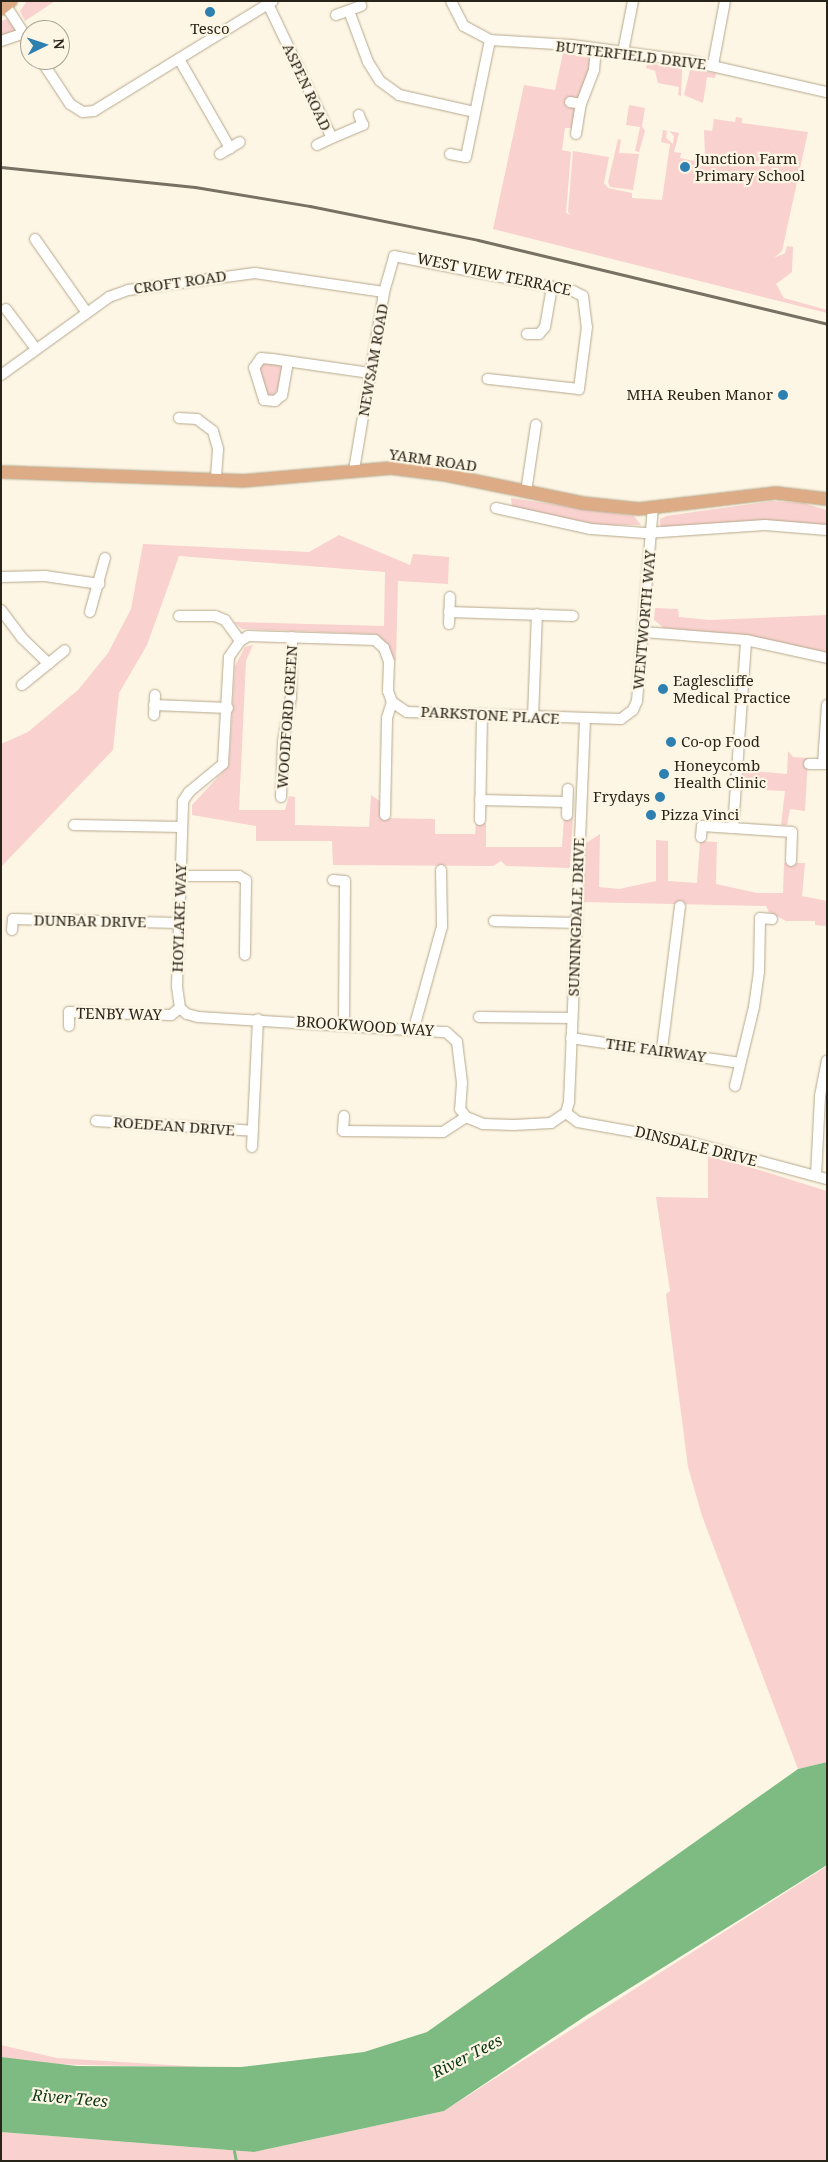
<!DOCTYPE html>
<style>
body{margin:0}
#map{position:relative;width:828px;height:2162px;overflow:hidden;background:#fef6e5;font-family:"Noto Serif",serif}
div>[style]{position:absolute}
.green>*{inset:0;background:#f9d1ce}
.water>*{inset:0;background:#7ebb83}
.stream>*{height:3px;margin:-1.5px;padding:0 1.5px;transform-origin:1.5px;border-radius:1.5px;background:#7ebb83}
.roads{filter:drop-shadow(0 0 1px #b5a88c) drop-shadow(0 0 1px #b5a88c)}
.minor>*{height:10px;margin:-5px;padding:0 5px;transform-origin:5px;border-radius:5px;background:#fff}
.major>*{height:12px;margin:-6px;padding:0 6px;transform-origin:6px;border-radius:6px;background:#ddac86}
.rail>*{height:3px;margin:-1.5px;padding:0 1.5px;transform-origin:1.5px;border-radius:1.5px;background:#777164}
.dots>*{width:14px;height:14px;translate:-50% -50%;box-sizing:border-box;border:2px solid #fef6e5;border-radius:50%}
span{translate:-50% -50%;white-space:nowrap;text-align:center;line-height:1.15;-webkit-text-stroke:4.5px #fef6e5;paint-order:stroke}
.poi-label{font-size:15px;color:#29241a}
.left{translate:0 -50%;text-align:left}
.right{translate:-100% -50%;text-align:right}
.street-label{font-size:15px;color:#29241a}
.water-label{font-size:16px;color:#0a3814;font-style:italic}
.frame{position:absolute;inset:0;border:2px solid #29241a;pointer-events:none}
.north{position:absolute;left:20px;top:20px;width:50px;height:50px;box-sizing:border-box;background:#fef6e5;border:1px solid #a9a294;border-radius:50%;rotate:86deg;font-size:14px;font-weight:700;line-height:20px;text-align:center;color:#29241a}
.north::after{content:'';display:block;margin:auto;width:18px;height:22px;background:#2e80b1;clip-path:polygon(50% 0,100% 100%,50% 72%,0 100%)}
</style>
<div id="map">
<div class="green">
<div style="clip-path:polygon(27px 1px,55px 1px,25px 21px,20px 11px)"></div>
<div style="clip-path:polygon(7px 19px,16px 30px,14px 34px,1px 37px,1px 21px)"></div>
<div style="clip-path:polygon(563px 53px,591px 57px,592px 64px,578px 99px,568px 98px,566px 107px,577px 109px,574px 128px,565px 128px,562px 150px,571px 152px,566px 213px,571px 215px,568px 212px,573px 151px,609px 157px,604px 183px,608px 188px,632px 193px,632px 198px,662px 200px,670px 144px,661px 142px,663px 130px,667px 131px,666px 138px,673px 144px,674px 136px,669px 131px,679px 133px,674px 152px,681px 153px,680px 158px,694px 161px,695px 155px,705px 156px,704px 130px,712px 131px,714px 119px,735px 122px,736px 117px,742px 118px,742px 123px,808px 132px,782px 251px,774px 258px,785px 253px,787px 246px,793px 247px,792px 272px,776px 284px,784px 298px,827px 310px,827px 313px,493px 229px,524px 85px,555px 90px)"></div>
<div style="clip-path:polygon(647px 63px,682px 69px,681px 96px,678px 95px,679px 87px,658px 83px,655px 71px,646px 68px)"></div>
<div style="clip-path:polygon(690px 70px,716px 73px,715px 78px,707px 77px,703px 103px,684px 95px)"></div>
<div style="clip-path:polygon(629px 105px,645px 108px,642px 126px,645px 131px,639px 152px,635px 151px,640px 127px,626px 125px)"></div>
<div style="clip-path:polygon(618px 139px,621px 140px,619px 153px,639px 154px,633px 190px,610px 187px,608px 182px)"></div>
<div style="clip-path:polygon(262px 362px,277px 364px,282px 368px,280px 386px,272px 397px,268px 397px,257px 366px)"></div>
<div style="clip-path:polygon(511px 498px,634px 516px,641px 525px,590px 525px,512px 507px)"></div>
<div style="clip-path:polygon(772px 501px,803px 503px,827px 510px,827px 527px,758px 521px,664px 529px,660px 525px,660px 519px,666px 516px)"></div>
<div style="clip-path:polygon(339px 535px,410px 565px,413px 554px,449px 557px,448px 584px,398px 581px,396px 662px,387px 645px,375px 634px,242px 629px,234px 622px,384px 626px,385px 572px,179px 556px,147px 645px,119px 693px,113px 750px,1px 867px,1px 744px,28px 732px,78px 690px,108px 653px,131px 609px,143px 544px,309px 552px)"></div>
<div style="clip-path:polygon(655px 608px,678px 609px,679px 617px,709px 620px,827px 615px,827px 653px,748px 635px,664px 628px,654px 620px)"></div>
<div style="clip-path:polygon(253px 645px,246px 661px,239px 810px,285px 810px,289px 796px,295px 797px,295px 825px,369px 827px,371px 795px,381px 802px,381px 818px,435px 819px,435px 834px,475px 834px,476px 823px,486px 823px,486px 847px,562px 847px,564px 817px,573px 817px,570px 868px,506px 866px,501px 861px,493px 866px,333px 865px,332px 841px,256px 841px,256px 826px,192px 815px,192px 805px,229px 765px,235px 666px,245px 647px)"></div>
<div style="clip-path:polygon(788px 751px,793px 757px,808px 758px,805px 811px,790px 809px,787px 825px,781px 825px,785px 791px,742px 789px,744px 765px,752px 765px,752px 771px,787px 774px)"></div>
<div style="clip-path:polygon(600px 834px,599px 887px,619px 889px,656px 881px,656px 840px,668px 841px,668px 881px,697px 883px,700px 841px,717px 842px,716px 884px,757px 893px,783px 893px,784px 863px,805px 863px,802px 896px,827px 901px,827px 926px,815px 925px,815px 921px,786px 921px,769px 912px,766px 906px,582px 902px,583px 845px)"></div>
<div style="clip-path:polygon(708px 1154px,827px 1191px,827px 1762px,798px 1769px,702px 1516px,688px 1467px,667px 1304px,666px 1294px,670px 1291px,656px 1197px,708px 1198px)"></div>
<div style="clip-path:polygon(827px 1866px,827px 2161px,1px 2161px,1px 2132px,254px 2152px,444px 2111px)"></div>
<div style="clip-path:polygon(1px 2045px,57px 2058px,218px 2068px,43px 2064px,1px 2057px)"></div>
</div>
<div class="water">
<div style="clip-path:polygon(827px 1762px,827px 1865px,587px 2015px,444px 2111px,254px 2152px,1px 2132px,1px 2057px,77px 2066px,241px 2067px,364px 2052px,427px 2032px,798px 1769px)"></div>
</div>
<div class="stream">
<div style="left:234px;top:2151px;width:10px;rotate:79deg"></div>
</div>
<div class="roads">
<div class="minor">
<div style="left:451px;top:1px;width:28px;rotate:63deg"></div>
<div style="left:464px;top:26px;width:30px;rotate:28deg"></div>
<div style="left:490px;top:40px;width:82px;rotate:3.5deg"></div>
<div style="left:572px;top:45px;width:119px;rotate:7.7deg"></div>
<div style="left:690px;top:61px;width:140px;rotate:12.8deg"></div>
<div style="left:268px;top:4px;width:148px;rotate:64.5deg"></div>
<div style="left:332px;top:138px;width:34px;rotate:-23deg"></div>
<div style="left:363px;top:125px;width:11px;rotate:-112deg"></div>
<div style="left:6px;top:6px;width:44px;rotate:57deg"></div>
<div style="left:349px;top:11px;width:54px;rotate:69.6deg"></div>
<div style="left:368px;top:62px;width:22px;rotate:58deg"></div>
<div style="left:380px;top:81px;width:24px;rotate:36deg"></div>
<div style="left:399px;top:95px;width:78px;rotate:12.6deg"></div>
<div style="left:336px;top:15px;width:27px;rotate:-20deg"></div>
<div style="left:1px;top:41px;width:24px;rotate:-19deg"></div>
<div style="left:623px;top:52px;width:52px;rotate:-78.9deg"></div>
<div style="left:179px;top:59px;width:103px;rotate:60.2deg"></div>
<div style="left:41px;top:60px;width:53px;rotate:56.6deg"></div>
<div style="left:70px;top:104px;width:15px;rotate:32deg"></div>
<div style="left:83px;top:112px;width:11px;rotate:-5deg"></div>
<div style="left:94px;top:111px;width:210px;rotate:-31.6deg"></div>
<div style="left:713px;top:65px;width:65px;rotate:-79.4deg"></div>
<div style="left:570px;top:102px;width:11px;rotate:10deg"></div>
<div style="left:576px;top:134px;width:30px;rotate:-81deg"></div>
<div style="left:581px;top:104px;width:36px;rotate:-69deg"></div>
<div style="left:594px;top:70px;width:21px;rotate:-85deg"></div>
<div style="left:317px;top:145px;width:17px;rotate:-25deg"></div>
<div style="left:220px;top:154px;width:23px;rotate:-31deg"></div>
<div style="left:450px;top:154px;width:16px;rotate:11deg"></div>
<div style="left:466px;top:157px;width:119px;rotate:-78.4deg"></div>
<div style="left:35px;top:239px;width:90px;rotate:54.9deg"></div>
<div style="left:6px;top:309px;width:50px;rotate:53.1deg"></div>
<div style="left:527px;top:334px;width:12px"></div>
<div style="left:539px;top:334px;width:9px;rotate:-49deg"></div>
<div style="left:545px;top:327px;width:41px;rotate:-80.1deg"></div>
<div style="left:288px;top:362px;width:34px;rotate:100deg"></div>
<div style="left:282px;top:395px;width:9px;rotate:139deg"></div>
<div style="left:275px;top:401px;width:11px;rotate:-175deg"></div>
<div style="left:264px;top:400px;width:34px;rotate:-107deg"></div>
<div style="left:254px;top:368px;width:12px;rotate:-55deg"></div>
<div style="left:261px;top:358px;width:11px;rotate:5deg"></div>
<div style="left:272px;top:359px;width:99px;rotate:8.1deg"></div>
<div style="left:1px;top:375px;width:133px;rotate:-35.8deg"></div>
<div style="left:109px;top:297px;width:20px;rotate:-20deg"></div>
<div style="left:128px;top:290px;width:128px;rotate:-7.6deg"></div>
<div style="left:255px;top:273px;width:130px;rotate:8.4deg"></div>
<div style="left:179px;top:418px;width:18px;rotate:3deg"></div>
<div style="left:197px;top:419px;width:20px;rotate:37deg"></div>
<div style="left:213px;top:431px;width:19px;rotate:74deg"></div>
<div style="left:218px;top:449px;width:31px;rotate:94deg"></div>
<div style="left:354px;top:470px;width:181px;rotate:-80.4deg"></div>
<div style="left:384px;top:292px;width:37px;rotate:-74deg"></div>
<div style="left:394px;top:256px;width:182px;rotate:11.1deg"></div>
<div style="left:573px;top:291px;width:11px;rotate:27deg"></div>
<div style="left:583px;top:296px;width:31px;rotate:83deg"></div>
<div style="left:587px;top:327px;width:63px;rotate:97.4deg"></div>
<div style="left:579px;top:389px;width:92px;rotate:-173.7deg"></div>
<div style="left:526px;top:492px;width:68px;rotate:-81.5deg"></div>
<div style="left:496px;top:508px;width:97px;rotate:12.5deg"></div>
<div style="left:591px;top:529px;width:55px;rotate:4.2deg"></div>
<div style="left:646px;top:533px;width:119px;rotate:-3.8deg"></div>
<div style="left:765px;top:525px;width:62px;rotate:4.6deg"></div>
<div style="left:1px;top:577px;width:44px;rotate:-1.3deg"></div>
<div style="left:45px;top:576px;width:55px;rotate:8.4deg"></div>
<div style="left:1px;top:610px;width:35px;rotate:53deg"></div>
<div style="left:22px;top:638px;width:37px;rotate:44deg"></div>
<div style="left:90px;top:612px;width:56px;rotate:-74.5deg"></div>
<div style="left:449px;top:612px;width:124px;rotate:1.8deg"></div>
<div style="left:179px;top:616px;width:36px"></div>
<div style="left:215px;top:616px;width:11px;rotate:22deg"></div>
<div style="left:225px;top:620px;width:26px;rotate:54deg"></div>
<div style="left:449px;top:624px;width:27px;rotate:-88deg"></div>
<div style="left:643px;top:632px;width:103px;rotate:4.4deg"></div>
<div style="left:746px;top:640px;width:83px;rotate:12.5deg"></div>
<div style="left:22px;top:685px;width:55px;rotate:-39.1deg"></div>
<div style="left:154px;top:705px;width:74px;rotate:2.3deg"></div>
<div style="left:827px;top:705px;width:59px;rotate:93.9deg"></div>
<div style="left:823px;top:764px;width:4px"></div>
<div style="left:154px;top:715px;width:20px;rotate:-87deg"></div>
<div style="left:533px;top:717px;width:103px;rotate:-87.8deg"></div>
<div style="left:809px;top:764px;width:14px"></div>
<div style="left:281px;top:797px;width:55px;rotate:-87.9deg"></div>
<div style="left:283px;top:742px;width:46px;rotate:-79.9deg"></div>
<div style="left:291px;top:697px;width:60px;rotate:-89deg"></div>
<div style="left:480px;top:800px;width:87px;rotate:1.3deg"></div>
<div style="left:385px;top:815px;width:97px;rotate:-88.8deg"></div>
<div style="left:387px;top:718px;width:17px;rotate:-73deg"></div>
<div style="left:567px;top:815px;width:26px;rotate:-88deg"></div>
<div style="left:480px;top:820px;width:105px;rotate:-88.9deg"></div>
<div style="left:74px;top:825px;width:108px;rotate:1.1deg"></div>
<div style="left:733px;top:828px;width:188px;rotate:-86deg"></div>
<div style="left:701px;top:837px;width:11px;rotate:-85deg"></div>
<div style="left:702px;top:826px;width:90px;rotate:3.8deg"></div>
<div style="left:792px;top:832px;width:29px;rotate:92deg"></div>
<div style="left:181px;top:876px;width:58px"></div>
<div style="left:239px;top:876px;width:8px;rotate:30deg"></div>
<div style="left:246px;top:880px;width:75px;rotate:90.8deg"></div>
<div style="left:333px;top:880px;width:12px;rotate:5deg"></div>
<div style="left:345px;top:881px;width:143px;rotate:90.4deg"></div>
<div style="left:494px;top:921px;width:81px;rotate:1.4deg"></div>
<div style="left:12px;top:930px;width:11px;rotate:-85deg"></div>
<div style="left:13px;top:919px;width:166px;rotate:1.4deg"></div>
<div style="left:180px;top:1008px;width:22px;rotate:-98deg"></div>
<div style="left:177px;top:986px;width:185px;rotate:-88.1deg"></div>
<div style="left:183px;top:801px;width:11px;rotate:-56deg"></div>
<div style="left:189px;top:792px;width:44px;rotate:-39.5deg"></div>
<div style="left:223px;top:764px;width:107px;rotate:-86.8deg"></div>
<div style="left:229px;top:657px;width:19px;rotate:-55deg"></div>
<div style="left:240px;top:641px;width:9px;rotate:-32deg"></div>
<div style="left:248px;top:636px;width:127px;rotate:1.8deg"></div>
<div style="left:375px;top:640px;width:12px;rotate:42deg"></div>
<div style="left:384px;top:648px;width:15px;rotate:70deg"></div>
<div style="left:389px;top:662px;width:29px;rotate:92deg"></div>
<div style="left:388px;top:691px;width:12px;rotate:70deg"></div>
<div style="left:392px;top:702px;width:18px;rotate:34deg"></div>
<div style="left:407px;top:712px;width:214px;rotate:1.9deg"></div>
<div style="left:621px;top:719px;width:15px;rotate:-37deg"></div>
<div style="left:633px;top:710px;width:10px;rotate:-66deg"></div>
<div style="left:637px;top:701px;width:194px;rotate:-85.3deg"></div>
<div style="left:180px;top:1008px;width:9px;rotate:41deg"></div>
<div style="left:187px;top:1014px;width:11px;rotate:15deg"></div>
<div style="left:198px;top:1017px;width:248px;rotate:3.5deg"></div>
<div style="left:446px;top:1032px;width:15px;rotate:42deg"></div>
<div style="left:457px;top:1042px;width:41px;rotate:83deg"></div>
<div style="left:462px;top:1083px;width:26px;rotate:94deg"></div>
<div style="left:460px;top:1109px;width:10px;rotate:53deg"></div>
<div style="left:466px;top:1117px;width:18px;rotate:22deg"></div>
<div style="left:483px;top:1124px;width:31px;rotate:2deg"></div>
<div style="left:514px;top:1125px;width:37px;rotate:-3deg"></div>
<div style="left:551px;top:1123px;width:18px;rotate:-34deg"></div>
<div style="left:479px;top:1017px;width:93px;rotate:0.6deg"></div>
<div style="left:69px;top:1026px;width:14px;rotate:-90deg"></div>
<div style="left:69px;top:1012px;width:102px;rotate:1.7deg"></div>
<div style="left:171px;top:1015px;width:11px;rotate:-38deg"></div>
<div style="left:414px;top:1028px;width:106px;rotate:-74.6deg"></div>
<div style="left:442px;top:926px;width:56px;rotate:-91deg"></div>
<div style="left:571px;top:1038px;width:171px;rotate:8.4deg"></div>
<div style="left:662px;top:1049px;width:144px;rotate:-82.8deg"></div>
<div style="left:735px;top:1086px;width:81px;rotate:-76.5deg"></div>
<div style="left:754px;top:1007px;width:35px;rotate:-82deg"></div>
<div style="left:759px;top:972px;width:54px;rotate:-88.9deg"></div>
<div style="left:760px;top:918px;width:12px;rotate:5deg"></div>
<div style="left:566px;top:1113px;width:11px;rotate:-75deg"></div>
<div style="left:569px;top:1102px;width:382px;rotate:-87.6deg"></div>
<div style="left:566px;top:1113px;width:15px;rotate:37deg"></div>
<div style="left:578px;top:1122px;width:109px;rotate:10.1deg"></div>
<div style="left:685px;top:1141px;width:147px;rotate:15deg"></div>
<div style="left:344px;top:1116px;width:15px;rotate:94deg"></div>
<div style="left:343px;top:1131px;width:100px;rotate:0.6deg"></div>
<div style="left:443px;top:1132px;width:27px;rotate:-33deg"></div>
<div style="left:96px;top:1121px;width:157px;rotate:3.6deg"></div>
<div style="left:252px;top:1147px;width:128px;rotate:-87.3deg"></div>
<div style="left:816px;top:1176px;width:80px;rotate:-87.1deg"></div>
<div style="left:820px;top:1096px;width:36px;rotate:-79deg"></div>
</div>
<div class="major">
<div style="left:1px;top:9px;width:13px;rotate:-39deg"></div>
<div style="left:1px;top:472px;width:241px;rotate:2.1deg"></div>
<div style="left:242px;top:481px;width:150px;rotate:-5deg"></div>
<div style="left:391px;top:468px;width:55px;rotate:7.3deg"></div>
<div style="left:446px;top:475px;width:139px;rotate:11.6deg"></div>
<div style="left:582px;top:503px;width:57px;rotate:6deg"></div>
<div style="left:639px;top:509px;width:138px;rotate:-6.7deg"></div>
<div style="left:776px;top:493px;width:51px;rotate:6.7deg"></div>
</div>
</div>
<div class="rail">
<div style="left:1px;top:167px;width:195px;rotate:5.9deg"></div>
<div style="left:195px;top:187px;width:117px;rotate:9.4deg"></div>
<div style="left:310px;top:206px;width:171px;rotate:11.4deg"></div>
<div style="left:478px;top:240px;width:359px;rotate:13.5deg"></div>
</div>
<div class="dots">
<div style="left:210px;top:12px;background:#2e80b1"></div>
<div style="left:685px;top:167px;background:#2e80b1"></div>
<div style="left:783px;top:395px;background:#2e80b1"></div>
<div style="left:663px;top:689px;background:#2e80b1"></div>
<div style="left:671px;top:742px;background:#2e80b1"></div>
<div style="left:664px;top:774px;background:#2e80b1"></div>
<div style="left:660px;top:797px;background:#2e80b1"></div>
<div style="left:651px;top:815px;background:#2e80b1"></div>
</div>
<div class="poi-label">
<span style="left:210px;top:29px">Tesco</span>
<span class="left" style="left:695px;top:167px">Junction Farm<br>Primary School</span>
<span class="right" style="left:773px;top:395px">MHA Reuben Manor</span>
<span class="left" style="left:673px;top:689px">Eaglescliffe<br>Medical Practice</span>
<span class="left" style="left:681px;top:742px">Co-op Food</span>
<span class="left" style="left:674px;top:774px">Honeycomb<br>Health Clinic</span>
<span class="right" style="left:650px;top:797px">Frydays</span>
<span class="left" style="left:661px;top:815px">Pizza Vinci</span>
</div>
<div class="street-label">
<span style="left:631px;top:55px;rotate:7deg">BUTTERFIELD DRIVE</span>
<span style="left:307px;top:87px;rotate:65deg">ASPEN ROAD</span>
<span style="left:494px;top:274px;rotate:12deg">WEST VIEW TERRACE</span>
<span style="left:180px;top:282px;rotate:-8deg">CROFT ROAD</span>
<span style="left:373px;top:360px;rotate:-80deg">NEWSAM ROAD</span>
<span style="left:433px;top:460px;rotate:8deg">YARM ROAD</span>
<span style="left:644px;top:620px;rotate:-85deg">WENTWORTH WAY</span>
<span style="left:490px;top:715px;rotate:3deg">PARKSTONE PLACE</span>
<span style="left:287px;top:717px;rotate:-86deg">WOODFORD GREEN</span>
<span style="left:576px;top:917px;rotate:-88deg">SUNNINGDALE DRIVE</span>
<span style="left:179px;top:918px;rotate:-88deg">HOYLAKE WAY</span>
<span style="left:90px;top:921px;rotate:1deg">DUNBAR DRIVE</span>
<span style="left:119px;top:1014px;rotate:1deg">TENBY WAY</span>
<span style="left:365px;top:1026px;rotate:4deg">BROOKWOOD WAY</span>
<span style="left:656px;top:1050px;rotate:8deg">THE FAIRWAY</span>
<span style="left:174px;top:1126px;rotate:4deg">ROEDEAN DRIVE</span>
<span style="left:696px;top:1146px;rotate:14deg">DINSDALE DRIVE</span>
</div>
<div class="water-label">
<span style="left:467px;top:2056px;rotate:-27deg">River Tees</span>
<span style="left:70px;top:2098px;rotate:5deg">River Tees</span>
</div>
<div class="frame"></div>
<div class="north">N</div>
</div>
